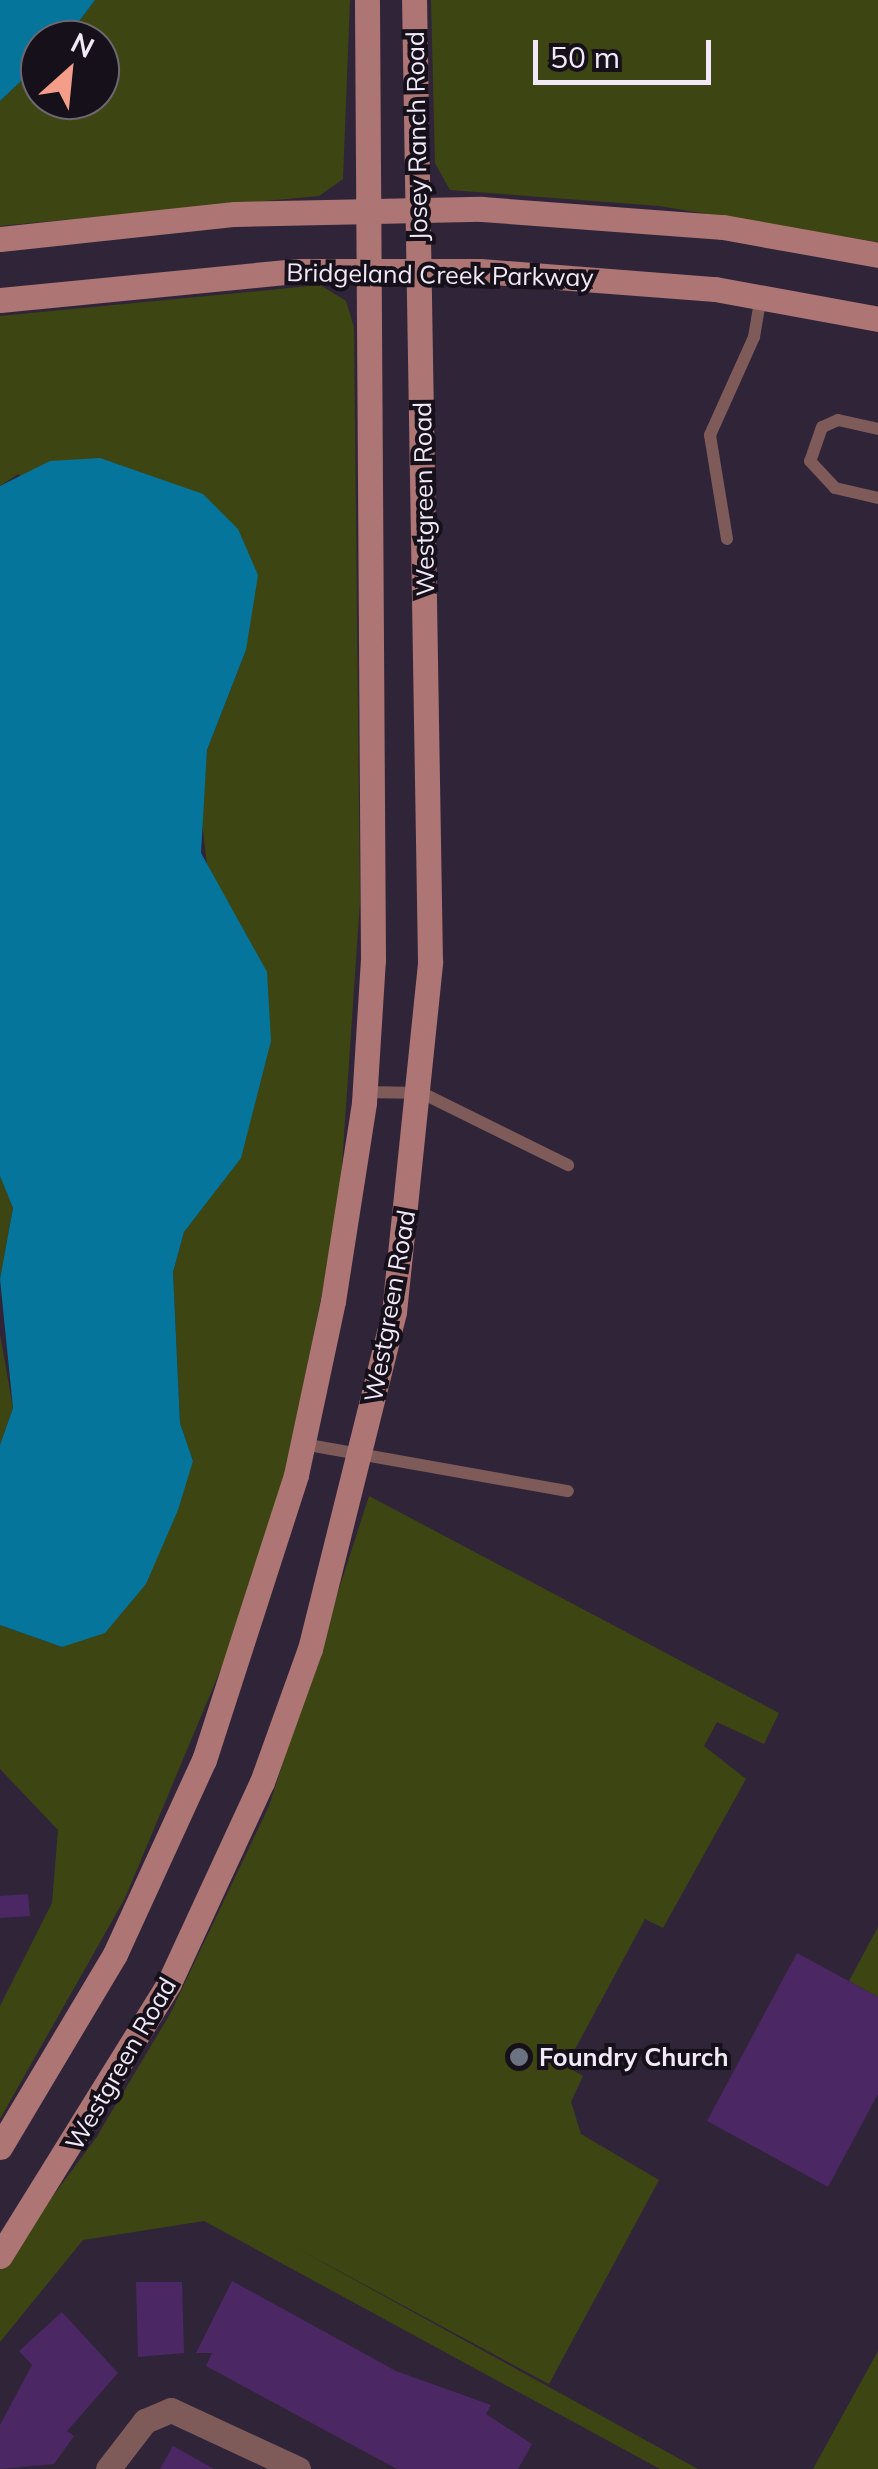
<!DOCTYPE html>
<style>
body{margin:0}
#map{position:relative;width:878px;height:2469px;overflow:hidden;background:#302439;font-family:Mulish,sans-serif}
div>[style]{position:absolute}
.green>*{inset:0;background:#3d4612}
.water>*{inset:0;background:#05759b}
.building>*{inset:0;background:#4b2863}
.lane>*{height:12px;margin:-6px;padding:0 6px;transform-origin:6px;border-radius:6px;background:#7e5b59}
.street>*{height:25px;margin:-12.5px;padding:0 12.5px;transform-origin:12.5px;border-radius:12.5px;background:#7e5b59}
.secondary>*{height:25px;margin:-12.5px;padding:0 12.5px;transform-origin:12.5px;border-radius:12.5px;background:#ad7574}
.dots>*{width:28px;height:28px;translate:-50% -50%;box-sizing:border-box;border:5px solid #151019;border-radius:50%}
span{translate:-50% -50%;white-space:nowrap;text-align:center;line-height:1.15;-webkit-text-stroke:8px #151019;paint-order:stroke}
.street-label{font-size:25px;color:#f1e9f7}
.poi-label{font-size:25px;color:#f1e9f7;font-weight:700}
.left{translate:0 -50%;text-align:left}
.north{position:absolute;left:20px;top:20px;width:100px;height:100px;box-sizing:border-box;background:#151019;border:2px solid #6d6772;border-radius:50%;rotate:27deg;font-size:28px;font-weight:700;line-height:40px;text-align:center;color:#f1e9f7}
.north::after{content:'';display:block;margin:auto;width:35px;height:45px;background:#f49e8a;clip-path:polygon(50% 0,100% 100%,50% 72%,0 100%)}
.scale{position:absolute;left:533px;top:40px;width:178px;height:45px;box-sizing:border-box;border:5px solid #f1e9f7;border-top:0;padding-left:12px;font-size:30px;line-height:35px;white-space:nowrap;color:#f1e9f7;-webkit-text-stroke:8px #151019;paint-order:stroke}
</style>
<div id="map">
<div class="green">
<div style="clip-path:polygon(95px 0,350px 0,343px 179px,319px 196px,0 226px,0 101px,40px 63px,40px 100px,100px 100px,100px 40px,65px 40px)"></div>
<div style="clip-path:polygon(431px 0,878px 0,878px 242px,659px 206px,450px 190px,435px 163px)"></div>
<div style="clip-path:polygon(320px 285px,346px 301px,354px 327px,360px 901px,339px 1209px,285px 1475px,235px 1635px,125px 1898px,0 2119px,0 2006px,52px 1903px,58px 1830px,0 1769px,0 1625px,62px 1647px,112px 1623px,146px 1584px,193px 1461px,180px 1423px,173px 1272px,184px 1232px,241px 1157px,202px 822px,207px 750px,246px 650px,18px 474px,0 486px,0 316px)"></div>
<div style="clip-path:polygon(0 1176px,13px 1208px,0 1279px)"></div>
<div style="clip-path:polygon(0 1334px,13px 1408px,0 1445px)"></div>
<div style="clip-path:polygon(369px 1496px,779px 1713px,764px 1744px,717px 1722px,704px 1746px,746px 1779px,663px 1928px,645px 1919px,566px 2066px,583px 2076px,571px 2102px,581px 2134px,659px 2180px,549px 2384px,293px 2246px,698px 2469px,660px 2469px,204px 2221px,83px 2240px,0 2342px,0 2267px,96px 2138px,170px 2014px,269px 1806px)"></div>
<div style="clip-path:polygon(878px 1927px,878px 1997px,849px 1981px)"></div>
<div style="clip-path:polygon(878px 2351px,878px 2469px,813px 2469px)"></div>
</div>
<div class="water">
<div style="clip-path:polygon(0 0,95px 0,65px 40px,40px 40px,40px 63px,0 101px)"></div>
<div style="clip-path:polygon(100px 458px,203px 494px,238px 529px,258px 575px,246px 650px,207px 750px,201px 853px,267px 972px,271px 1041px,241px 1158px,184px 1232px,173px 1272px,180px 1423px,193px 1461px,178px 1510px,146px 1584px,105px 1633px,62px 1647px,0 1625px,0 1445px,13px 1408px,0 1279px,13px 1208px,0 1176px,0 486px,50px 461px)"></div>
</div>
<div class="building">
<div style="clip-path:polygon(28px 1894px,30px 1916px,0 1918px,0 1896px)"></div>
<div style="clip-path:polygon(797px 1953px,878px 1997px,878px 2094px,828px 2187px,707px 2121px)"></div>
<div style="clip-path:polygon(232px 2281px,396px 2371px,491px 2405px,486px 2414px,532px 2444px,518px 2469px,397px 2469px,206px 2366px,212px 2353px,196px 2353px)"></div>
<div style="clip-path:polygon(136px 2282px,182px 2282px,184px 2353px,138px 2357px)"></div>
<div style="clip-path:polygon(62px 2312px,118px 2373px,67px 2431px,74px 2436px,54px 2464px,0 2469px,0 2425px,32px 2365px,19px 2351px)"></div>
<div style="clip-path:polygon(173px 2446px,214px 2469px,160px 2469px)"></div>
</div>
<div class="lane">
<div style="left:878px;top:429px;width:41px;rotate:-167.3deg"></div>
<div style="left:838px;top:420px;width:17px;rotate:156deg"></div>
<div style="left:822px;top:427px;width:36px;rotate:109deg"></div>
<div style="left:810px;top:461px;width:37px;rotate:47deg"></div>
<div style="left:835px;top:488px;width:44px;rotate:13.1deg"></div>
<div style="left:727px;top:539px;width:105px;rotate:-99.3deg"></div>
<div style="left:710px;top:435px;width:107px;rotate:-65.8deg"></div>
<div style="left:754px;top:337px;width:42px;rotate:-80.3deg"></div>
<div style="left:364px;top:1092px;width:58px;rotate:1deg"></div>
<div style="left:422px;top:1093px;width:163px;rotate:26.3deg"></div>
<div style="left:303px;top:1444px;width:269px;rotate:10.1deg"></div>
</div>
<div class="street">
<div style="left:108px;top:2469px;width:61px;rotate:-52.4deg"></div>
<div style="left:145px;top:2421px;width:28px;rotate:-23deg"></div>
<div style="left:171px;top:2410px;width:140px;rotate:24.9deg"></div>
</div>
<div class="secondary">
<div style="left:0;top:239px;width:236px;rotate:-6.1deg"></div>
<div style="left:235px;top:214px;width:247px;rotate:-1.2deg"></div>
<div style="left:482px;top:209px;width:242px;rotate:4.3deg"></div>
<div style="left:723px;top:227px;width:158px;rotate:10.2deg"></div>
<div style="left:0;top:300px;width:296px;rotate:-5.6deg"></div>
<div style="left:295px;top:271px;width:185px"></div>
<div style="left:480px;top:271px;width:236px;rotate:4.4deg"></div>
<div style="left:715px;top:289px;width:166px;rotate:10.4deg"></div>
<div style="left:0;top:2147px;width:225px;rotate:-59.2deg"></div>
<div style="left:115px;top:1954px;width:213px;rotate:-65.4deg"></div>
<div style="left:204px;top:1760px;width:299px;rotate:-72.1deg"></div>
<div style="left:296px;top:1475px;width:178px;rotate:-78deg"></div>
<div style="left:333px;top:1301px;width:201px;rotate:-81.1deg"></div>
<div style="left:364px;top:1102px;width:142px;rotate:-86.4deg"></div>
<div style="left:373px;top:960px;width:960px;rotate:-90.36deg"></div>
<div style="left:0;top:2256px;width:321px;rotate:-58.2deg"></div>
<div style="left:169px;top:1983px;width:221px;rotate:-65.2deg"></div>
<div style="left:262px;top:1782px;width:141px;rotate:-70.2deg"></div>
<div style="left:310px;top:1649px;width:347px;rotate:-76deg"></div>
<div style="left:394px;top:1312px;width:353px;rotate:-84.1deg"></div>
<div style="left:430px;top:961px;width:961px;rotate:-90.95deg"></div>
</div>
<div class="dots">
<div style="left:519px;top:2057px;background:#6b7280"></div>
</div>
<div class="street-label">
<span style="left:417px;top:136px;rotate:-91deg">Josey Ranch Road</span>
<span style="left:440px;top:275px;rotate:1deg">Bridgeland Creek Parkway</span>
<span style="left:424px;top:499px;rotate:-91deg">Westgreen Road</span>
<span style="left:390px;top:1306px;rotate:-80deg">Westgreen Road</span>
<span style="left:121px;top:2064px;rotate:-60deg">Westgreen Road</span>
</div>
<div class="poi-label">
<span class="left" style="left:539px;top:2057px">Foundry Church</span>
</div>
<div class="north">N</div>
<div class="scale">50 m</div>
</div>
